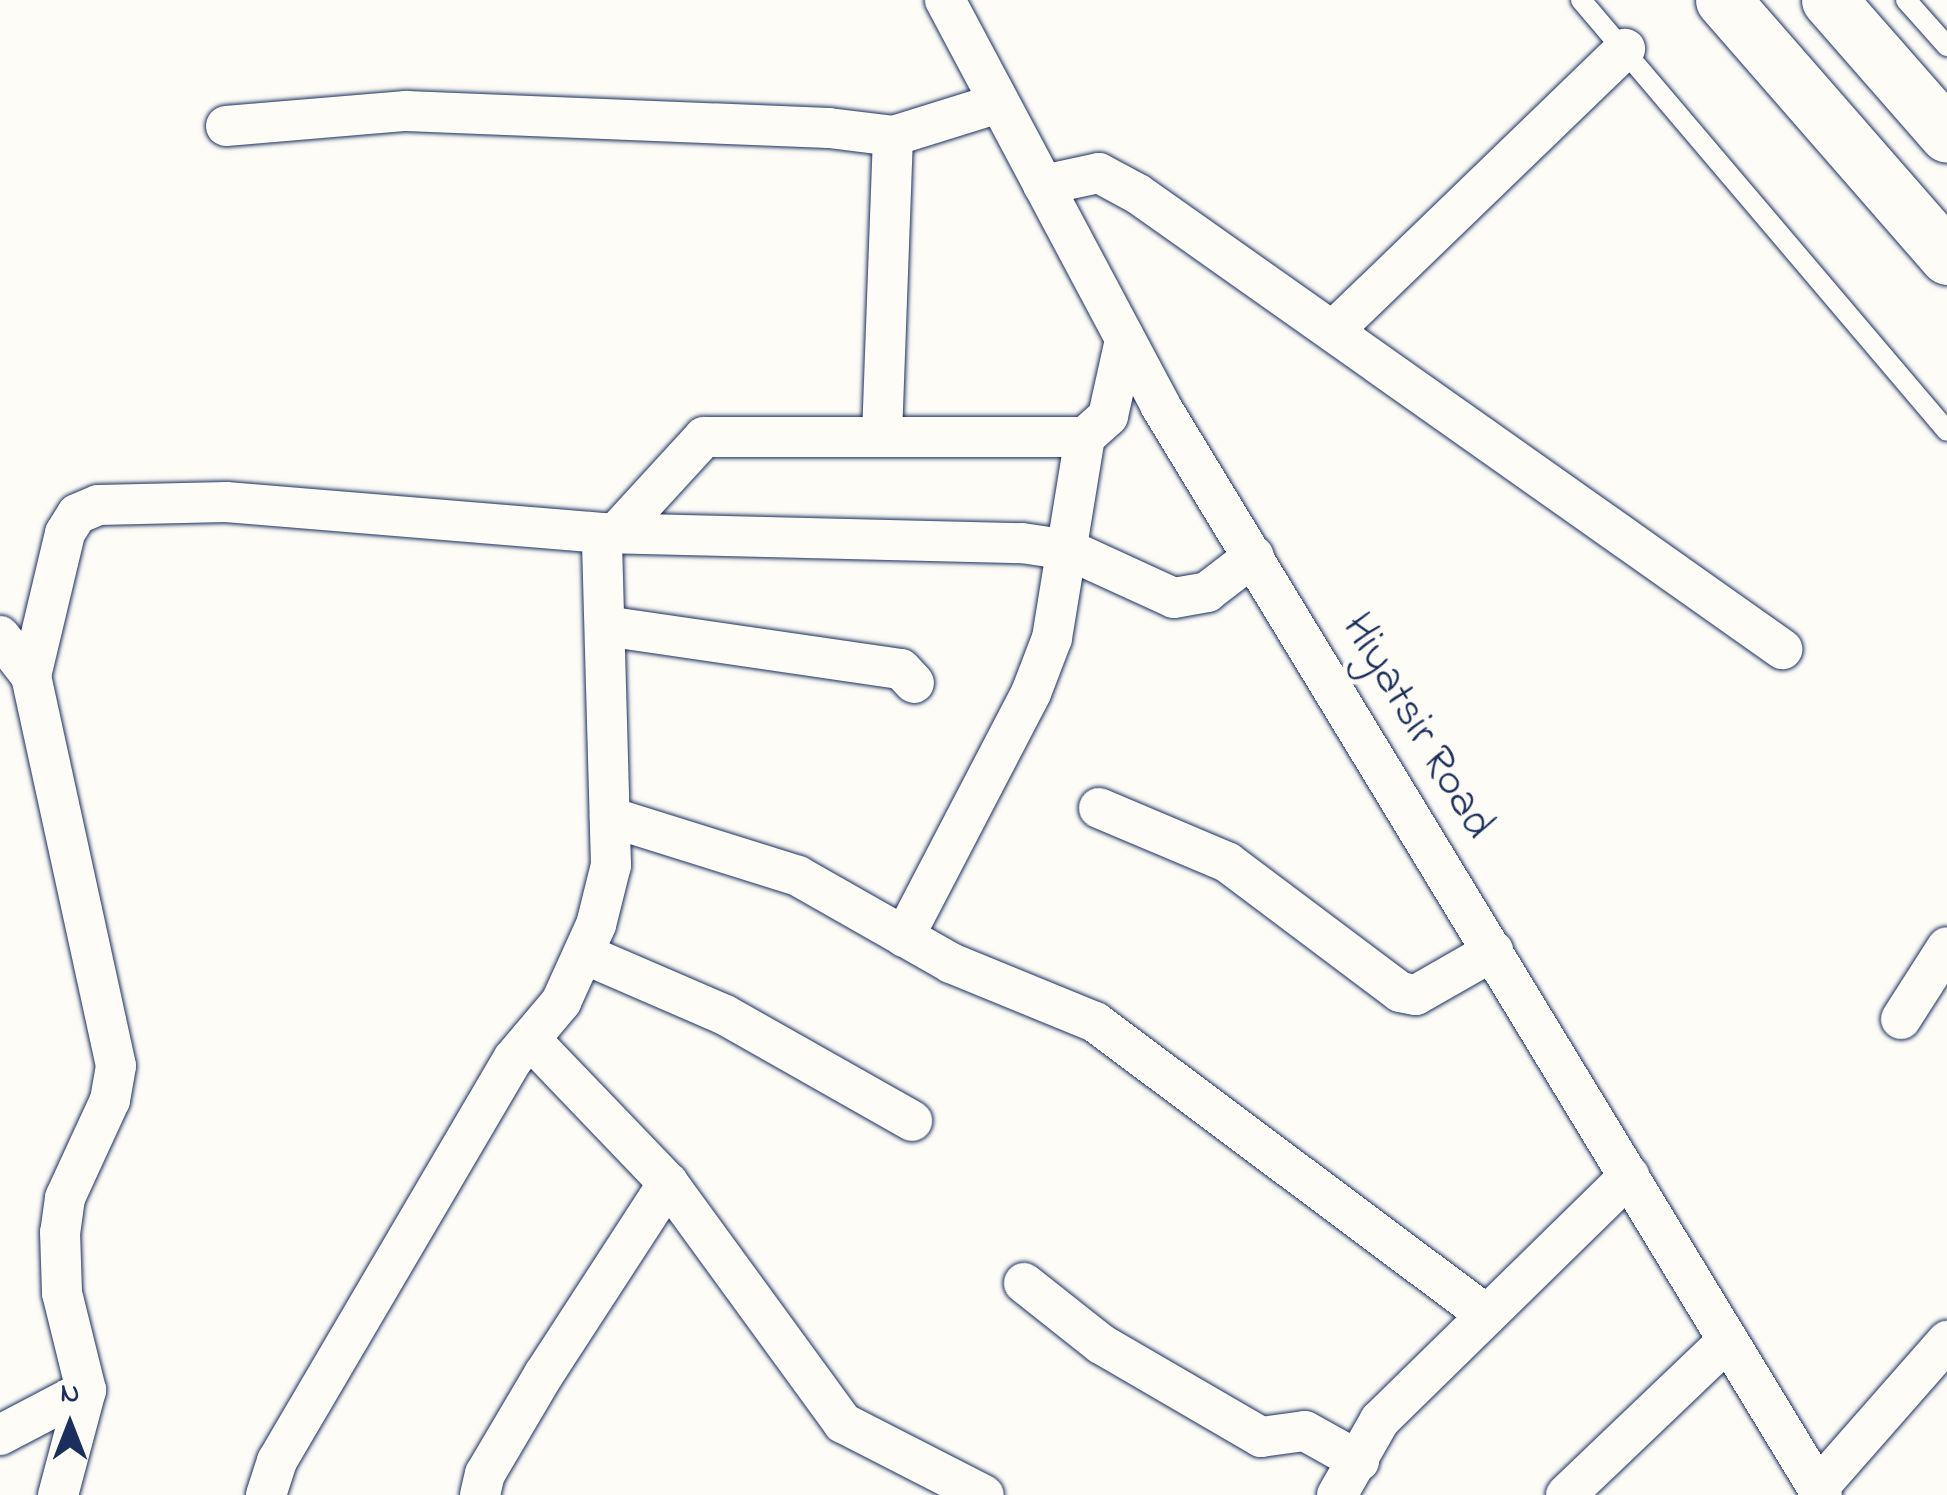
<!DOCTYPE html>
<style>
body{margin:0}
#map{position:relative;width:1947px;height:1495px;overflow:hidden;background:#fdfcf7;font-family:"Indie Flower",sans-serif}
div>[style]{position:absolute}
.roads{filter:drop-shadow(0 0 2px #1b2f5e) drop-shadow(0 0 2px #1b2f5e)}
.service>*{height:20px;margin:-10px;padding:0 10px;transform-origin:10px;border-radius:10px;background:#fdfcf7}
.minor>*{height:40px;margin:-20px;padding:0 20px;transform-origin:20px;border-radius:20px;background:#fdfcf7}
.trunk>*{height:55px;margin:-27.5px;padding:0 27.5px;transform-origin:27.5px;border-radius:27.5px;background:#fdfcf7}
span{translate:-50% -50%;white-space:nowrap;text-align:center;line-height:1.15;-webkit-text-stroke:10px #fdfcf7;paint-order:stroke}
.street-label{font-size:45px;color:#1b2f5e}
.north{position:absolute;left:20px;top:1375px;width:100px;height:100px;-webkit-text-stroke:8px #fdfcf7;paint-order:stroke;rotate:0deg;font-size:28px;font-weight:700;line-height:40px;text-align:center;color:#1b2f5e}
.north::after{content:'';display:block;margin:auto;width:35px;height:45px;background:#1b2f5e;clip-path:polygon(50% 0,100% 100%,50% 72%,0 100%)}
</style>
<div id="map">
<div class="roads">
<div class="service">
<div style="left:1581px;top:0;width:565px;rotate:49.66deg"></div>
<div style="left:1906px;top:0;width:62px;rotate:48.3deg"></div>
</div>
<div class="minor">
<div style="left:945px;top:0;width:459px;rotate:62deg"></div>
<div style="left:1160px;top:405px;width:1275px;rotate:58.73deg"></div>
<div style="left:226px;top:126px;width:181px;rotate:-4.8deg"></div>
<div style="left:406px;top:111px;width:423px;rotate:2.3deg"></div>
<div style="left:829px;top:128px;width:64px;rotate:7.1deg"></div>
<div style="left:893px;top:136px;width:111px;rotate:-17.3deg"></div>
<div style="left:1043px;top:185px;width:57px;rotate:-12.1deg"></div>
<div style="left:1099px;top:173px;width:44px;rotate:28.3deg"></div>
<div style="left:1138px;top:194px;width:789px;rotate:35.24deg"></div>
<div style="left:1336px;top:328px;width:402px;rotate:-44deg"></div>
<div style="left:882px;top:436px;width:300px;rotate:-87.9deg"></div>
<div style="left:616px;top:533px;width:130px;rotate:-47.5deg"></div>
<div style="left:704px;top:437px;width:381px"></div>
<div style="left:1085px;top:437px;width:31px;rotate:-42deg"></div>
<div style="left:1108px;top:416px;width:78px;rotate:-77.4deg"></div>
<div style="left:605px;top:626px;width:299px;rotate:8.3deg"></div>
<div style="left:901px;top:669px;width:19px;rotate:47deg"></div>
<div style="left:0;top:636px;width:51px;rotate:52.2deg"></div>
<div style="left:31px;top:676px;width:399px;rotate:77.7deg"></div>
<div style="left:116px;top:1066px;width:35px;rotate:100deg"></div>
<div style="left:110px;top:1100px;width:108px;rotate:114.7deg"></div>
<div style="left:65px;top:1198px;width:34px;rotate:98deg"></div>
<div style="left:60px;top:1232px;width:61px;rotate:88.1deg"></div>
<div style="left:62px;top:1293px;width:100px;rotate:76.1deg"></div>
<div style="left:86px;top:1390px;width:109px;rotate:104.9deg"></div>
<div style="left:31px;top:676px;width:147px;rotate:-76.6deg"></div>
<div style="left:65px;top:533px;width:22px;rotate:-58deg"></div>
<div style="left:77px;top:514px;width:23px;rotate:-23deg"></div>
<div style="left:98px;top:505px;width:128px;rotate:-1.3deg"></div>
<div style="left:226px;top:502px;width:377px;rotate:4.7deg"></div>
<div style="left:602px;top:533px;width:420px;rotate:1.4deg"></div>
<div style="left:1022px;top:543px;width:48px;rotate:8.5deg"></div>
<div style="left:1069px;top:550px;width:115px;rotate:24.6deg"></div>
<div style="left:1174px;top:598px;width:34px;rotate:-10deg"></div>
<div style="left:1207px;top:592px;width:59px;rotate:-37.5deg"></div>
<div style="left:1099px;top:808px;width:139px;rotate:22.9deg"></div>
<div style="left:1227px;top:862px;width:216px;rotate:36.9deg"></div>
<div style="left:1400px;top:992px;width:16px;rotate:11deg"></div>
<div style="left:1416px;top:995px;width:89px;rotate:-29.7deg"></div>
<div style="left:610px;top:817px;width:197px;rotate:17.4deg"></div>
<div style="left:798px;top:876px;width:176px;rotate:29.6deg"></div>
<div style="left:951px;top:963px;width:156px;rotate:22.3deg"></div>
<div style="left:1095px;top:1022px;width:489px;rotate:36.8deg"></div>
<div style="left:904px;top:937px;width:275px;rotate:-62.5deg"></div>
<div style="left:1031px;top:693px;width:59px;rotate:-69.1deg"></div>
<div style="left:1052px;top:638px;width:204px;rotate:-80.7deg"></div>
<div style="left:584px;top:954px;width:154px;rotate:23.4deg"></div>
<div style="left:725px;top:1015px;width:215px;rotate:29.5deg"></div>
<div style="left:1901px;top:1019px;width:85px;rotate:-57.4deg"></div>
<div style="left:530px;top:1039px;width:199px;rotate:46.2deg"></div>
<div style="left:668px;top:1183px;width:297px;rotate:53.9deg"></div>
<div style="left:843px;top:1423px;width:158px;rotate:27.1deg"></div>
<div style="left:1024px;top:1283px;width:98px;rotate:38.4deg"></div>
<div style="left:1101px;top:1344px;width:185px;rotate:30.2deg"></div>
<div style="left:1261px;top:1437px;width:44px;rotate:-7.8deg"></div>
<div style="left:1305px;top:1431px;width:62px;rotate:29.1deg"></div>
<div style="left:0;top:1435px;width:97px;rotate:-27.6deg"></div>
<div style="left:1818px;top:1488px;width:196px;rotate:-48.7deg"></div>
<div style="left:266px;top:1495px;width:36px;rotate:-72deg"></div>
<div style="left:277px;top:1461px;width:466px;rotate:-59.6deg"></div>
<div style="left:513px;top:1059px;width:75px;rotate:-49.9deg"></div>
<div style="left:561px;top:1002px;width:85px;rotate:-65.6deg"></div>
<div style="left:596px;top:925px;width:62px;rotate:-76deg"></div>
<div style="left:611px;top:865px;width:332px;rotate:-91.6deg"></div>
<div style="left:480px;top:1495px;width:22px;rotate:-77deg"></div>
<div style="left:485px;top:1474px;width:116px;rotate:-59.5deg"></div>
<div style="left:544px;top:1374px;width:228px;rotate:-57deg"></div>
<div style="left:1337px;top:1495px;width:86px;rotate:-60.2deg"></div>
<div style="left:1380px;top:1420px;width:349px;rotate:-44.4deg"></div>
<div style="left:1566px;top:1495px;width:224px;rotate:-43.7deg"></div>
</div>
<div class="trunk">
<div style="left:1723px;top:0;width:341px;rotate:48.9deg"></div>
<div style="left:1829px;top:0;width:179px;rotate:48.8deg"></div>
</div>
</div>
<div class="street-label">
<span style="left:1416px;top:727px;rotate:59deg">Hiyatsir Road</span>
</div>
<div class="north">N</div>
</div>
